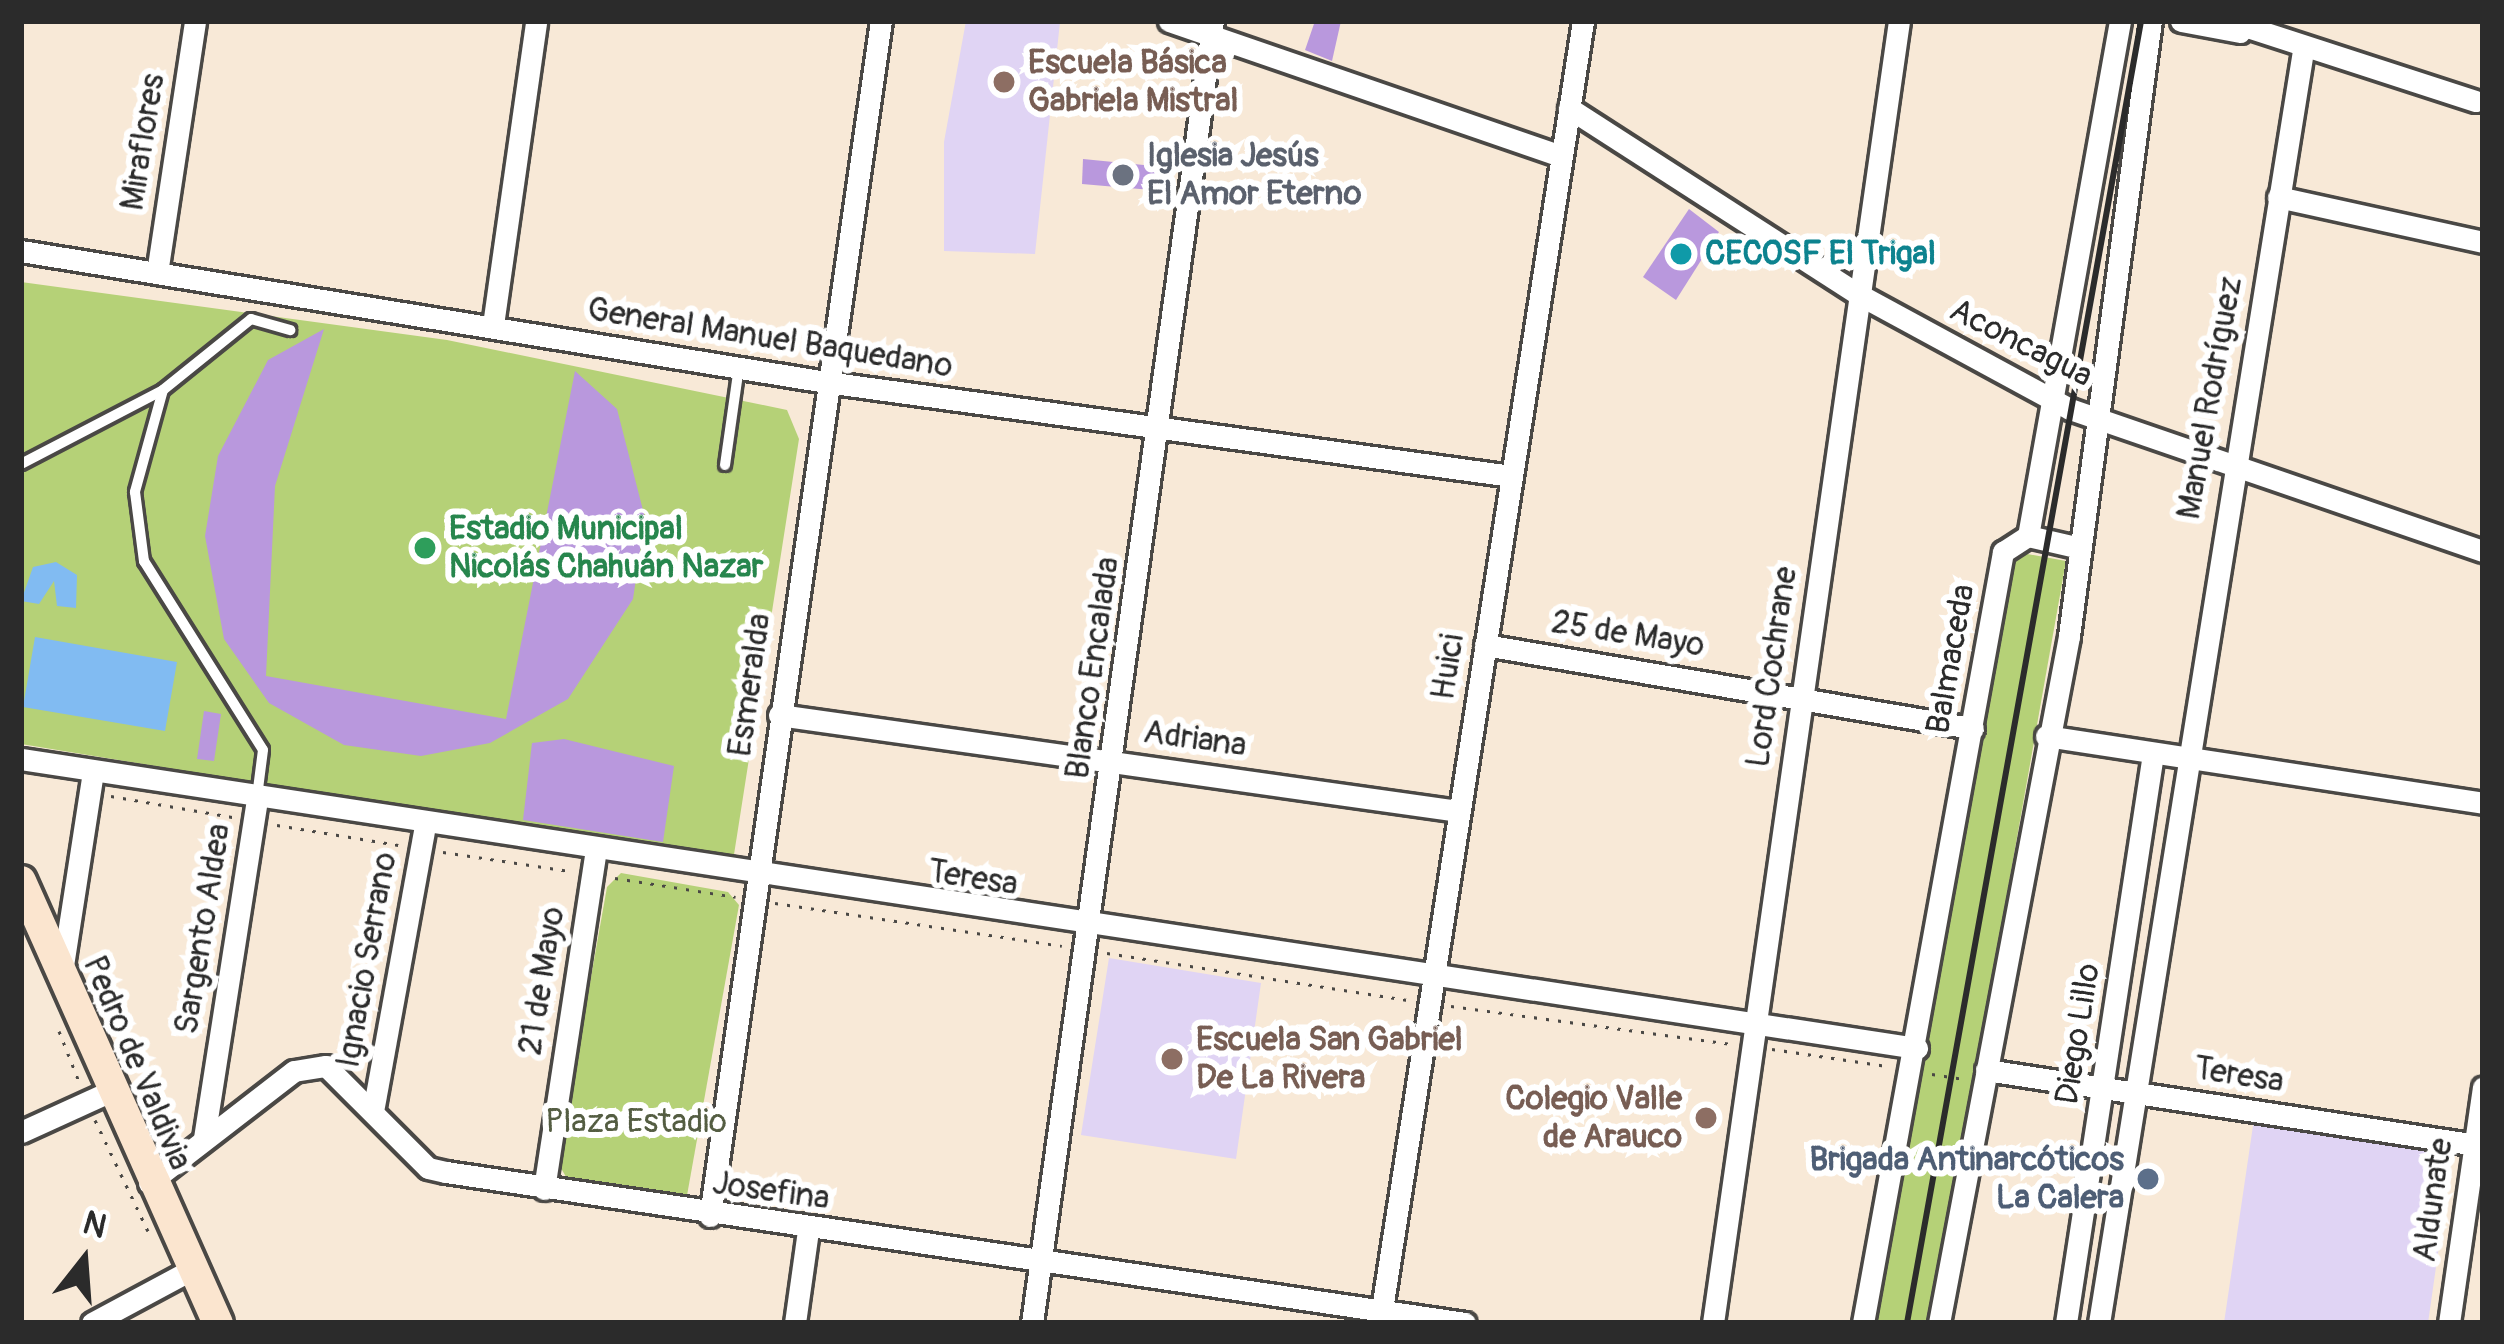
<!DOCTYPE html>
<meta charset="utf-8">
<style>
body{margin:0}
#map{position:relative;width:2504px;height:1344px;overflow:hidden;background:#f8e9d7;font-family:Pangolin,sans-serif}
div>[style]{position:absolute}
.built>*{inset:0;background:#e0d4f4}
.green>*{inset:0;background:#b5d177}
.water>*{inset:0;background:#81bbf2}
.building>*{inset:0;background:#b998dd}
.path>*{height:3px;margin-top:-1.5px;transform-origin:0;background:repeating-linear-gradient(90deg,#4a4845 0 3px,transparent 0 12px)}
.roads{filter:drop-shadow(3px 0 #4a4845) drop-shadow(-3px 0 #4a4845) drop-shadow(0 3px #4a4845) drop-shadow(0 -3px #4a4845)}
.lane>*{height:10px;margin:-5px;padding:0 5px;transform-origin:5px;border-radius:5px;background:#fff}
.street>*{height:21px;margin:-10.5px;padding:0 10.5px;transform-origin:10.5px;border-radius:10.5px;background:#fff}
.secondary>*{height:30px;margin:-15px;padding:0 15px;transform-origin:15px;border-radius:15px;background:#fbe5cf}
.rail>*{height:6px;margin:-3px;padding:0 3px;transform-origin:3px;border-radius:3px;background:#2b2b2b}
.dots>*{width:33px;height:33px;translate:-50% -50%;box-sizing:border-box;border:6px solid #fff;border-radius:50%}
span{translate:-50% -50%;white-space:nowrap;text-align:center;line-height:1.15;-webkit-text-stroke:12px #fff;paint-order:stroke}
.education-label{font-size:33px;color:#785e54;font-weight:700}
.left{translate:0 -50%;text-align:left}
.right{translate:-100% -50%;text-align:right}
.street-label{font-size:33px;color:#2b2b2b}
.worship-label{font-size:33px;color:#5b616d;font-weight:700}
.culture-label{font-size:33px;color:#0d838f;font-weight:700}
.leisure-label{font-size:33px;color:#27864d;font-weight:700}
.park-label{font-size:33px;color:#545d42}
.service-label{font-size:33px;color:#4e5e75;font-weight:700}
.frame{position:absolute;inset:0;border:24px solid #2b2b2b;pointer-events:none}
.north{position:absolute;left:24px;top:1200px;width:120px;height:120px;-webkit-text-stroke:9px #fff;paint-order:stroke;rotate:17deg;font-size:33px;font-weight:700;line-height:48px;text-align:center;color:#2b2b2b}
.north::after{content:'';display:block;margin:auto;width:42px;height:54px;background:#2b2b2b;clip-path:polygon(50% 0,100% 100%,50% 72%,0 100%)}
</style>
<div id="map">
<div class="built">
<i style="clip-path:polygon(966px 21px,1060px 22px,1035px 254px,944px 251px,944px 142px)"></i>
<i style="clip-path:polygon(1109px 958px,1261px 983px,1236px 1159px,1081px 1135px)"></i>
<i style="clip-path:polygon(2254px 1119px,2453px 1148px,2428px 1323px,2224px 1323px)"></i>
</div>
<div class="green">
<i style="clip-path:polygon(21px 282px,447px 340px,787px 410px,799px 439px,733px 861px,21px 744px)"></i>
<i style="clip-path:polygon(2011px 551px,2066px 561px,1931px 1323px,1875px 1323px)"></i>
<i style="clip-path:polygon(621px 873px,728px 892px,739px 905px,686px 1201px,569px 1182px,558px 1163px,607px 887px)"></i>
</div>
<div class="water">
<i style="clip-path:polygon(56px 562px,77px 575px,76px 608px,57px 606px,54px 581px,39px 604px,21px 601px,33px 567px)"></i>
<i style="clip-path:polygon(35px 637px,177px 662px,165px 731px,23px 707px)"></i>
</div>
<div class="building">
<i style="clip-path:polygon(1315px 21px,1341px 21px,1332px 61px,1305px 50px)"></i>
<i style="clip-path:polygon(1083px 159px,1164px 167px,1163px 191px,1082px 184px)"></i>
<i style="clip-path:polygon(1689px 209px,1719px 232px,1676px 300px,1643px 277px)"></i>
<i style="clip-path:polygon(324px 329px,275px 486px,266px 676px,506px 719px,575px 371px,617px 409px,645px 518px,633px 599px,568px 699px,490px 743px,421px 756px,344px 745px,269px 703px,224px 639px,205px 536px,218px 456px,268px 360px)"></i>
<i style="clip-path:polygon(204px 711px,221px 714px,214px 761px,197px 759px)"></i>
<i style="clip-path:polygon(564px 739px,674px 766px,663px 842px,523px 820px,532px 743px)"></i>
</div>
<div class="path">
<i style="left:111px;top:796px;width:123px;rotate:9.8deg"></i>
<i style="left:277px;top:825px;width:123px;rotate:9.4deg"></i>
<i style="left:443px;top:852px;width:128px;rotate:8.5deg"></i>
<i style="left:615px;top:878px;width:122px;rotate:8.9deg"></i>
<i style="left:775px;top:903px;width:290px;rotate:8.5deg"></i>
<i style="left:1107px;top:953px;width:309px;rotate:8.9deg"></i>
<i style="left:1451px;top:1006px;width:285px;rotate:7.7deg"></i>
<i style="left:59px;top:1031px;width:57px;rotate:68.4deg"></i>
<i style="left:1772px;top:1049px;width:116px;rotate:8.4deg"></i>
<i style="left:1932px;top:1074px;width:32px;rotate:9deg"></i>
<i style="left:95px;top:1120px;width:123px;rotate:64.5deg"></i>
</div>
<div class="roads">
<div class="lane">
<i style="left:163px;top:390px;width:106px;rotate:105.4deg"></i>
<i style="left:135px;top:492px;width:70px;rotate:82.6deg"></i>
<i style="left:144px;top:561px;width:223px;rotate:57.8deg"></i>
<i style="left:263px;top:750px;width:47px;rotate:97.3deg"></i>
<i style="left:21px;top:464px;width:160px;rotate:-27.5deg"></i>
<i style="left:163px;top:390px;width:113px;rotate:-38.9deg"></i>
<i style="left:251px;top:319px;width:41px;rotate:15.8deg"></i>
<i style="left:725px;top:465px;width:99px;rotate:-81.9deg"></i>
</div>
<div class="street">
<i style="left:1169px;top:21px;width:414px;rotate:19deg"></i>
<i style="left:2181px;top:21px;width:60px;rotate:10.6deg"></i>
<i style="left:2229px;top:21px;width:259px;rotate:18deg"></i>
<i style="left:1569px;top:108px;width:344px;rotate:32.8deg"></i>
<i style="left:1858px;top:294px;width:241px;rotate:28.5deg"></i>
<i style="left:2070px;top:409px;width:437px;rotate:19deg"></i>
<i style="left:2278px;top:197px;width:210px;rotate:12.4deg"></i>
<i style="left:21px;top:251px;width:816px;rotate:9.24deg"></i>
<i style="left:826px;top:382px;width:691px;rotate:7.81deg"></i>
<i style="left:157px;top:273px;width:255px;rotate:-81.4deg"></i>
<i style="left:493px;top:325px;width:307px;rotate:-81.9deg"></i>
<i style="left:2028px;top:536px;width:523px;rotate:-79.87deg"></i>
<i style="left:2028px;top:536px;width:49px;rotate:12.9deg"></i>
<i style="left:1485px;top:645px;width:495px;rotate:9.7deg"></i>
<i style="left:779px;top:715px;width:687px;rotate:8.04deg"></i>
<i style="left:2046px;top:736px;width:442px;rotate:8.7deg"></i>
<i style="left:21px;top:759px;width:1918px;rotate:8.67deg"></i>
<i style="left:62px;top:972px;width:203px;rotate:-81.2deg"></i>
<i style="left:1986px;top:1070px;width:503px;rotate:8.69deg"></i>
<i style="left:374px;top:1106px;width:285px;rotate:-79.7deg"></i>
<i style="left:21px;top:1132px;width:99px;rotate:-24.5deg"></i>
<i style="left:204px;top:1138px;width:342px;rotate:-81.1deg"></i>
<i style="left:149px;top:1183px;width:183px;rotate:-37.7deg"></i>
<i style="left:294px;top:1071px;width:32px;rotate:-9deg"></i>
<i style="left:326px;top:1066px;width:144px;rotate:45deg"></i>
<i style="left:428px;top:1168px;width:18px;rotate:13deg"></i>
<i style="left:446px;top:1172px;width:1030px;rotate:8.43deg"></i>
<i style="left:544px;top:1189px;width:339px;rotate:-81.3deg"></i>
<i style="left:710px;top:1216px;width:1207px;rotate:-81.86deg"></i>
<i style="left:1380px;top:1322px;width:1317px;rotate:-81.13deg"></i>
<i style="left:92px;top:1323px;width:112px;rotate:-28.2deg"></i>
<i style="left:795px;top:1323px;width:94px;rotate:-82deg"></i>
<i style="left:1032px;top:1323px;width:1315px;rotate:-82.09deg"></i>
<i style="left:1713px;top:1323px;width:1315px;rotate:-81.87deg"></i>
<i style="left:1863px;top:1323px;width:784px;rotate:-79.71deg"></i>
<i style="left:2003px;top:552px;width:30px;rotate:-33deg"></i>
<i style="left:1939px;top:1323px;width:699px;rotate:-79.28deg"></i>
<i style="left:2069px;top:636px;width:620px;rotate:-82.41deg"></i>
<i style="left:2066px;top:1323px;width:576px;rotate:-81.31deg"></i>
<i style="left:2099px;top:1323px;width:1288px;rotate:-80.89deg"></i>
<i style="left:2449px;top:1323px;width:238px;rotate:-81.8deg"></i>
</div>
<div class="secondary">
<i style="left:21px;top:881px;width:484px;rotate:66deg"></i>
</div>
</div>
<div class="rail">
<i style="left:1907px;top:1323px;width:1323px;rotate:-79.81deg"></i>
</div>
<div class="dots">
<i style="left:1004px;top:82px;background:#8d6e63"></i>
<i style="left:1123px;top:175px;background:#6b7280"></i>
<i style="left:1681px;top:254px;background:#0f9aa8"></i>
<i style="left:425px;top:548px;background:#2e9e5b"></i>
<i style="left:1172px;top:1059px;background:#8d6e63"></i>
<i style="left:1706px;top:1118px;background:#8d6e63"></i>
<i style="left:2148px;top:1179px;background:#5c6f8a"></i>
</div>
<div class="education-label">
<span class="left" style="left:1028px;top:82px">Escuela Básica<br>Gabriela Mistral</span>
<span class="left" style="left:1196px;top:1059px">Escuela San Gabriel<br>De La Rivera</span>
<span class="right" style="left:1682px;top:1118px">Colegio Valle<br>de Arauco</span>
</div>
<div class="street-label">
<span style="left:143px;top:142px;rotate:-81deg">Miraflores</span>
<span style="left:770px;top:338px;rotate:9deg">General Manuel Baquedano</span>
<span style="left:2021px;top:343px;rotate:27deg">Aconcagua</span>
<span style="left:2210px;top:398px;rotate:-80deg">Manuel Rodríguez</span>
<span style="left:1628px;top:634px;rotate:9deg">25 de Mayo</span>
<span style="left:1951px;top:659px;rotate:-80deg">Balmaceda</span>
<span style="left:1448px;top:667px;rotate:-81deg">Huici</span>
<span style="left:1772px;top:667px;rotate:-82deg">Lord Cochrane</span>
<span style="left:1093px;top:668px;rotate:-82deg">Blanco Encalada</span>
<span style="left:750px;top:685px;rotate:-82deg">Esmeralda</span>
<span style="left:1195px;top:739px;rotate:8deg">Adriana</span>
<span style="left:973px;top:878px;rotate:9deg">Teresa</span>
<span style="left:203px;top:929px;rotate:-81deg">Sargento Aldea</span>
<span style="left:367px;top:960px;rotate:-80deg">Ignacio Serrano</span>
<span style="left:542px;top:981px;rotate:-81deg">21 de Mayo</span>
<span style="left:2078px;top:1034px;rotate:-81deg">Diego Lillo</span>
<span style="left:137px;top:1063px;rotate:67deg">Pedro de Valdivia</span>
<span style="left:2239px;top:1075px;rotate:9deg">Teresa</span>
<span style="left:771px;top:1191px;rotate:8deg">Josefina</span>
<span style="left:2433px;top:1200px;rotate:-82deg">Aldunate</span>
</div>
<div class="worship-label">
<span class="left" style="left:1147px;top:175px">Iglesia Jesús<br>El Amor Eterno</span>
</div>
<div class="culture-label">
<span class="left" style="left:1705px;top:254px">CECOSF El Trigal</span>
</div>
<div class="leisure-label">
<span class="left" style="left:449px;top:548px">Estadio Municipal<br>Nicolás Chahuán Nazar</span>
</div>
<div class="park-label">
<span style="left:636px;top:1122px">Plaza Estadio</span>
</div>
<div class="service-label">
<span class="right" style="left:2124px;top:1179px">Brigada Antinarcóticos<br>La Calera</span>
</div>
<div class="frame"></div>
<div class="north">N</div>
</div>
